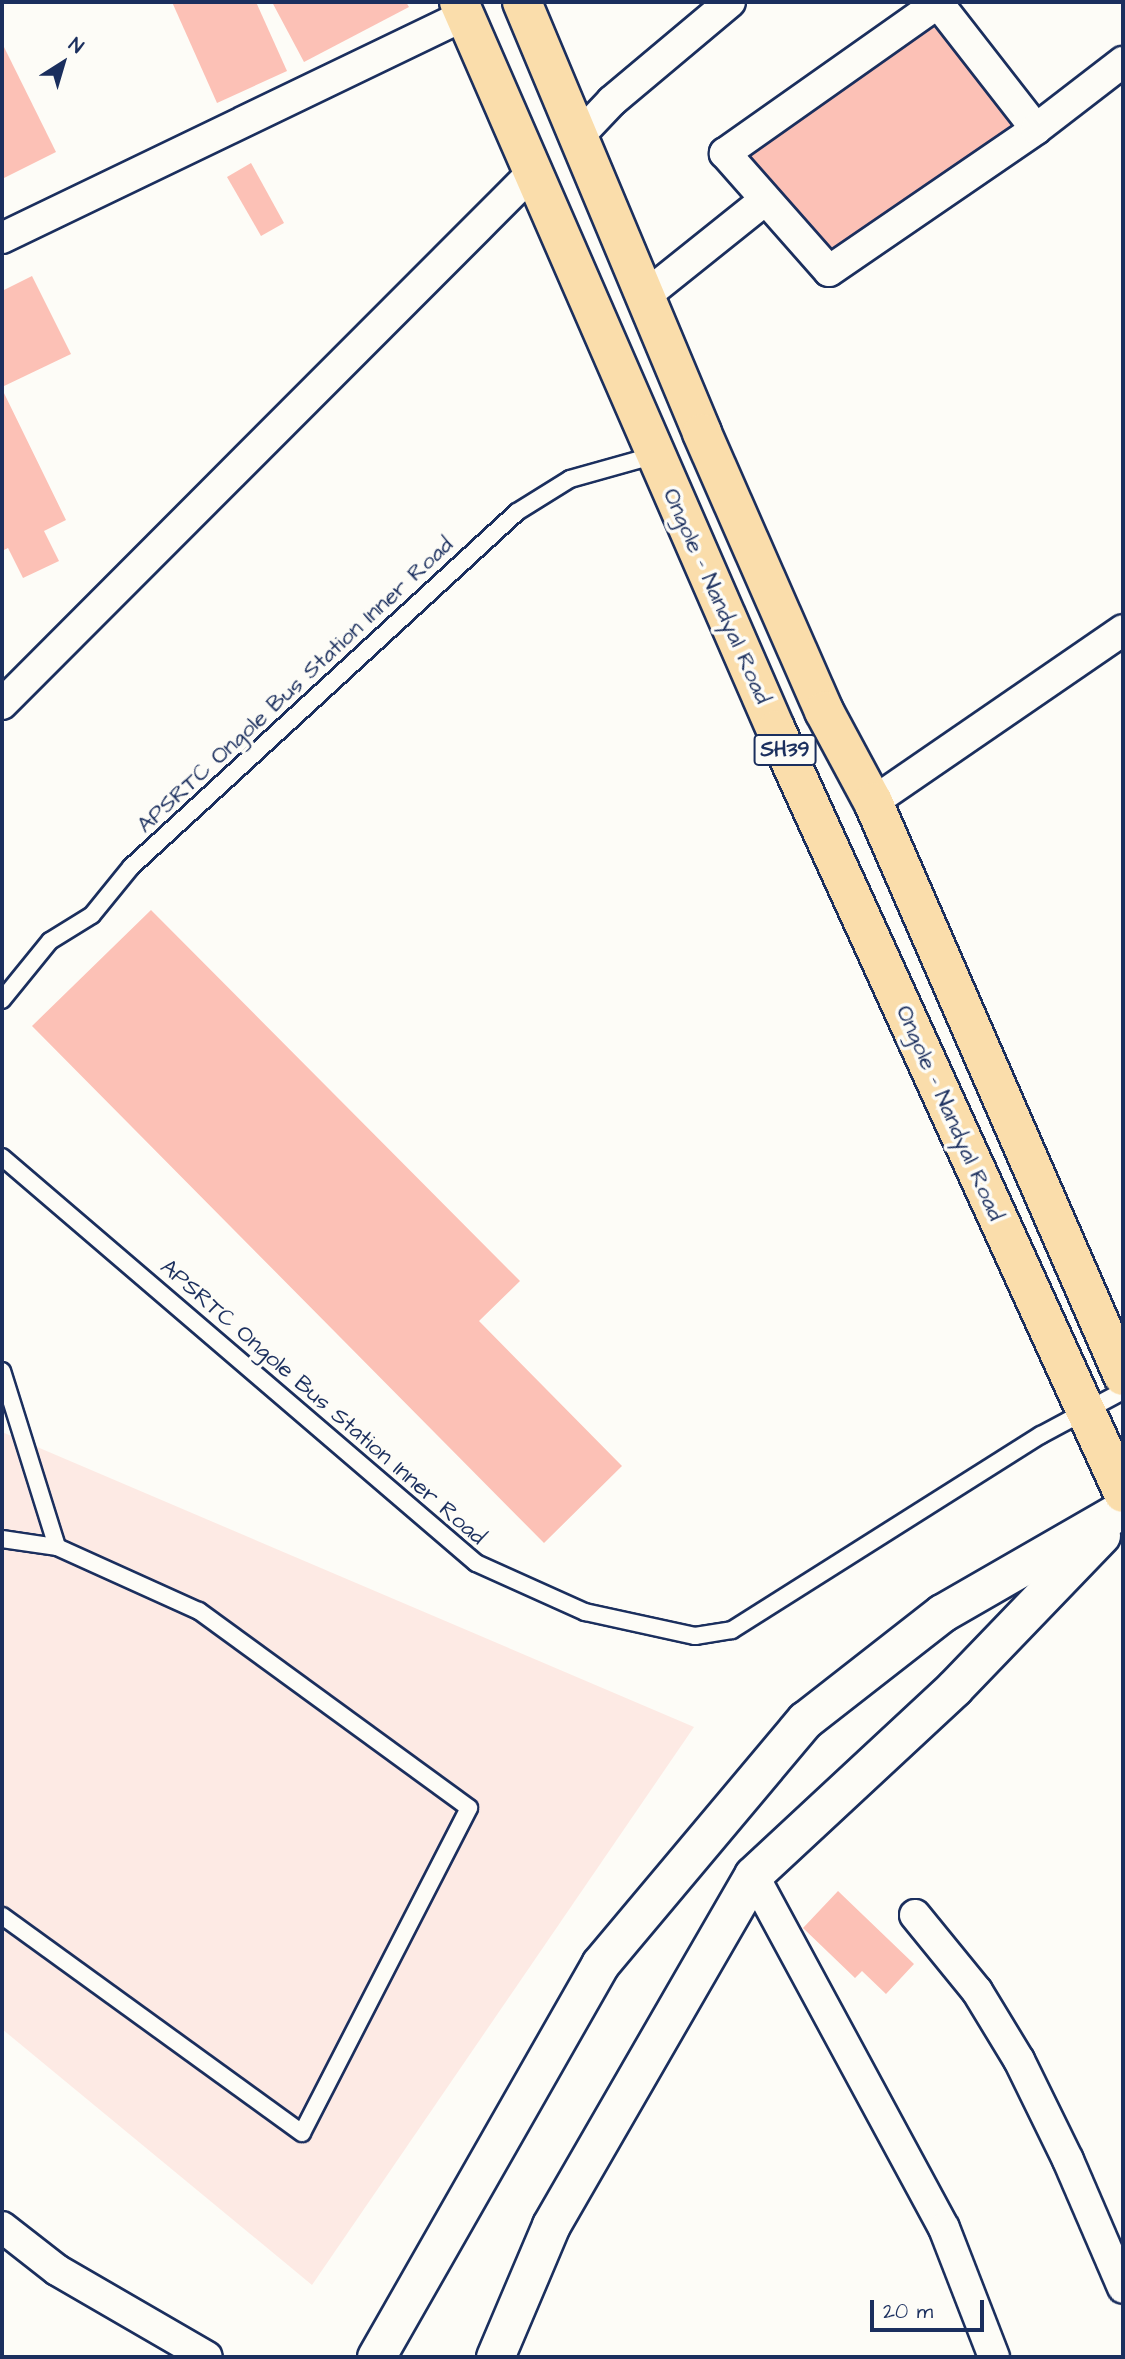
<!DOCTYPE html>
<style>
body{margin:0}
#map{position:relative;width:1125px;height:2359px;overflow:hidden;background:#fdfcf7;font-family:"Architects Daughter",sans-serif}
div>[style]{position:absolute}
.built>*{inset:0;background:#fdeae4}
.building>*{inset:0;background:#fcc1b6}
.roads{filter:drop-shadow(2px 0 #1b2f5e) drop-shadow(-2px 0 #1b2f5e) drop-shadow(0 2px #1b2f5e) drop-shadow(0 -2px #1b2f5e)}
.service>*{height:16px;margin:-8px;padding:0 8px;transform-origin:8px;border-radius:8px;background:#fdfcf7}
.minor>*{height:30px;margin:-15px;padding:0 15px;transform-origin:15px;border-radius:15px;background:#fdfcf7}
.tertiary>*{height:37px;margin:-18.5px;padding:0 18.5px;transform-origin:18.5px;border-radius:18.5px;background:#fdfcf7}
.primary>*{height:38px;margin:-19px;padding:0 19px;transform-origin:19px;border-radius:19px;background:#faddab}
span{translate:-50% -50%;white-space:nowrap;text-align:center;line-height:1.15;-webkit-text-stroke:7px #fdfcf7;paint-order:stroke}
.shield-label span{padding:2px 5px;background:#fdfcf7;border:2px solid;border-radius:5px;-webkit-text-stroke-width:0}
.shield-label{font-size:21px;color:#1b2f5e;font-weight:700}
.street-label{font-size:23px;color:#1b2f5e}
.frame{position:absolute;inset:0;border:4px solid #1b2f5e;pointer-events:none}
.north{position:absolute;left:28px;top:28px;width:70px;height:70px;-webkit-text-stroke:5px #fdfcf7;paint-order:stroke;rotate:37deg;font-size:19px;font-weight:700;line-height:28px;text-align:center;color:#1b2f5e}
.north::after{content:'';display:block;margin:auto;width:24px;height:32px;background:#1b2f5e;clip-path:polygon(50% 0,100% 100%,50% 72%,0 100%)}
.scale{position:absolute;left:870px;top:2300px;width:114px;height:32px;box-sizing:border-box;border:4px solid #1b2f5e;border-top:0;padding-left:9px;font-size:21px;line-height:24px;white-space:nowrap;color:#1b2f5e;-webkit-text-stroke:5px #fdfcf7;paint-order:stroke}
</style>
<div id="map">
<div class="built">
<i style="clip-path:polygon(2px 1432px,694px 1727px,312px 2285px,2px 2029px)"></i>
</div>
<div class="building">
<i style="clip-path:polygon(172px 2px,256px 2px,287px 71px,217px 103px)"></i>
<i style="clip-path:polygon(272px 2px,406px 2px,409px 7px,304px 62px)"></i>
<i style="clip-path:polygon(936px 17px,1020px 124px,831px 258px,739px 155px)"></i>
<i style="clip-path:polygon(2px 43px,56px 152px,2px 179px)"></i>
<i style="clip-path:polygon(251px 163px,284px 223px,261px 236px,227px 177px)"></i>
<i style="clip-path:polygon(32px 276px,71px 354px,2px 387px,2px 291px)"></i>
<i style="clip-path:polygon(2px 389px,66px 520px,44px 531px,59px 561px,23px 578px,8px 548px,2px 551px)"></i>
<i style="clip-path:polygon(151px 910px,520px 1281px,479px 1321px,622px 1466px,544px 1543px,32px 1026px)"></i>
<i style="clip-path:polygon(838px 1891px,914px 1964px,886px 1994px,862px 1971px,855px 1978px,803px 1928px)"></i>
</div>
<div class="roads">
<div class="service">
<i style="left:2px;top:1000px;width:76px;rotate:-50.9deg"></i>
<i style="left:50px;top:941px;width:49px;rotate:-31.8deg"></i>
<i style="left:92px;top:915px;width:62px;rotate:-50.9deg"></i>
<i style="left:131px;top:867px;width:524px;rotate:-42.6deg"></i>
<i style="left:517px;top:512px;width:62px;rotate:-31.9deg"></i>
<i style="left:570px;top:479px;width:89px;rotate:-15.6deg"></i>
<i style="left:2px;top:1157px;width:624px;rotate:40.58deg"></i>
<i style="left:476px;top:1563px;width:120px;rotate:24.2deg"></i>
<i style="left:585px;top:1612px;width:113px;rotate:12.3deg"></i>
<i style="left:695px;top:1636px;width:37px;rotate:-9deg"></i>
<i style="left:732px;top:1630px;width:365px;rotate:-32.3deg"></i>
<i style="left:1041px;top:1435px;width:93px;rotate:-28.2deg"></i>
<i style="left:2px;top:1371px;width:184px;rotate:72.6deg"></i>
<i style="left:2px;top:1539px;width:56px;rotate:8.3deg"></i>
<i style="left:57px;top:1547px;width:156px;rotate:24.3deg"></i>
<i style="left:199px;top:1611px;width:334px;rotate:36.1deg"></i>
<i style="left:469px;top:1808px;width:365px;rotate:117.2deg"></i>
<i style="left:302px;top:2133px;width:370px;rotate:-144.1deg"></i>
</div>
<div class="minor">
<i style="left:1036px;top:129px;width:160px;rotate:-127.9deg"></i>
<i style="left:938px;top:3px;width:261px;rotate:144.8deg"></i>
<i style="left:725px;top:153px;width:157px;rotate:48.6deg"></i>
<i style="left:829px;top:271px;width:251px;rotate:-34.4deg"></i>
<i style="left:1036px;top:129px;width:110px;rotate:-37.6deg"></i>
<i style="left:577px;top:138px;width:51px;rotate:-46.6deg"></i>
<i style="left:612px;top:101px;width:154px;rotate:-40deg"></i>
<i style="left:2px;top:238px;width:514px;rotate:-25.72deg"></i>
<i style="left:645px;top:296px;width:154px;rotate:-38.7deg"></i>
<i style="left:2px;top:704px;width:750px;rotate:-45.05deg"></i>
<i style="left:873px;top:802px;width:303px;rotate:-34.5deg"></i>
<i style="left:753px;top:1875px;width:401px;rotate:61.6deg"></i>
<i style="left:944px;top:2228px;width:138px;rotate:68.8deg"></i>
<i style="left:915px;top:1915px;width:98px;rotate:50.8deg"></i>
<i style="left:977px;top:1991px;width:81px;rotate:58.7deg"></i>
<i style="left:1019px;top:2060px;width:111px;rotate:63.9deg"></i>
<i style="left:1068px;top:2160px;width:139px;rotate:66.7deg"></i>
<i style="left:2px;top:2227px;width:70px;rotate:38deg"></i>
<i style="left:57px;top:2270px;width:173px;rotate:30.1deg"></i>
</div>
<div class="tertiary">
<i style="left:376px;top:2357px;width:452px;rotate:-60.3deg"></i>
<i style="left:600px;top:1964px;width:319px;rotate:-50deg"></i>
<i style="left:805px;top:1720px;width:174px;rotate:-38deg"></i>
<i style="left:942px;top:1613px;width:209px;rotate:-29.9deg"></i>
<i style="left:495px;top:2357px;width:143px;rotate:-67deg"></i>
<i style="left:551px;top:2225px;width:404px;rotate:-60deg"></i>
<i style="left:753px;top:1875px;width:275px;rotate:-42.9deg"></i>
<i style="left:954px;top:1688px;width:212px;rotate:-46.1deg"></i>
</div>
<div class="primary">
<i style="left:459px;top:2px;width:794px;rotate:66.47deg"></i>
<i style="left:776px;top:730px;width:838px;rotate:65.54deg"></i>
<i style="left:522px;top:2px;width:467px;rotate:67.3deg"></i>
<i style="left:702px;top:433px;width:304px;rotate:66.3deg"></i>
<i style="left:824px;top:711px;width:103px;rotate:61.7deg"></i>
<i style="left:873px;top:802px;width:626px;rotate:66.46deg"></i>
</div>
</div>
<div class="shield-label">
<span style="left:785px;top:750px">SH39</span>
</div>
<div class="street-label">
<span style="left:717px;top:596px;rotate:66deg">Ongole - Nandyal Road</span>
<span style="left:295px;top:685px;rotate:-43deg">APSRTC Ongole Bus Station Inner Road</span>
<span style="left:950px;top:1113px;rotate:66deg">Ongole - Nandyal Road</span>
<span style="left:323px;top:1402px;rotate:41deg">APSRTC Ongole Bus Station Inner Road</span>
</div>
<div class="frame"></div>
<div class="north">N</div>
<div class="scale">20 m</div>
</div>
